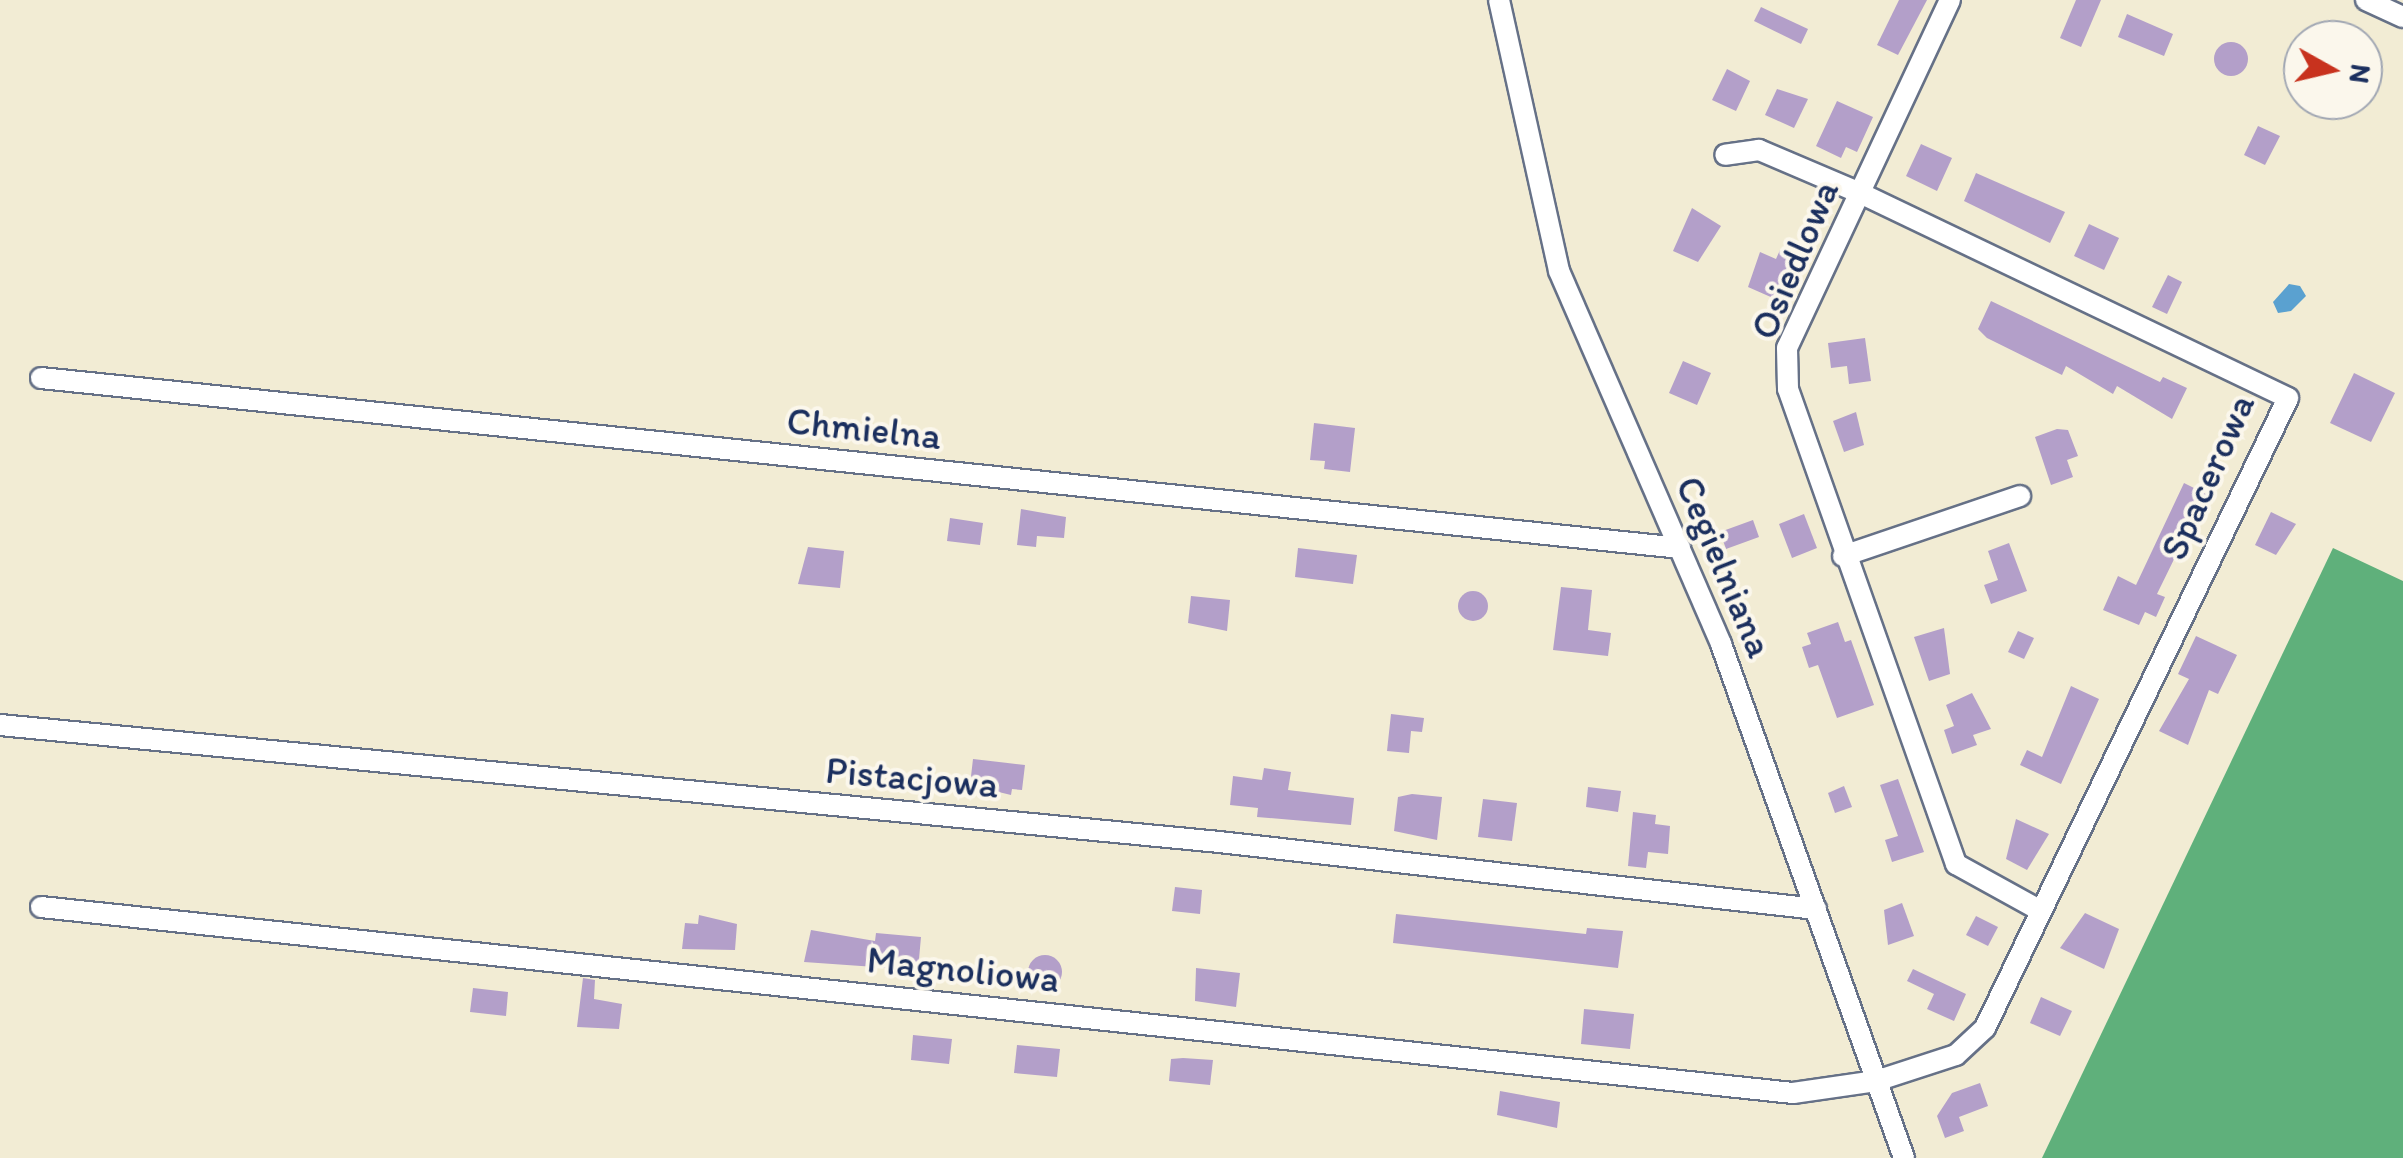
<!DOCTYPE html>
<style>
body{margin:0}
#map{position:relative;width:2403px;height:1158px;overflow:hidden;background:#f2ecd4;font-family:Itim,sans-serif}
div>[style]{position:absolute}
.forest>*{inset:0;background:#5fb07b}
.water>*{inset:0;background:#5aa1d0}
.building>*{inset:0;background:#b39fc9}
.round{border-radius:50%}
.roads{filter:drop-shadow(2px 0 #667187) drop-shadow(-2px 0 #667187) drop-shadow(0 2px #667187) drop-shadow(0 -2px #667187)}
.minor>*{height:20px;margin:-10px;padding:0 10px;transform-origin:10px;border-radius:10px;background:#fff}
span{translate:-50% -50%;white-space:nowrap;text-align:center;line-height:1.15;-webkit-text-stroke:8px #fbf7ec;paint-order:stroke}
.street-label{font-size:38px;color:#1b2f5e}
.north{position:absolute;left:2283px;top:20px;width:100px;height:100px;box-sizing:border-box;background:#fbf7ec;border:2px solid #a1a7b3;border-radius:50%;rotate:98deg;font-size:28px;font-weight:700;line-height:40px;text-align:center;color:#1b2f5e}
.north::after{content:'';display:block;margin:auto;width:35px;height:45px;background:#c8321e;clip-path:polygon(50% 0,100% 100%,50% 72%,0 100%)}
</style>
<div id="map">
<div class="forest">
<i style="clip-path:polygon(2333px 548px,2403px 581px,2403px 1158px,2042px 1158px)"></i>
</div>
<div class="water">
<i style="clip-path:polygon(2289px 284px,2300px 286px,2306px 296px,2291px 311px,2278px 313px,2273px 302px)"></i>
</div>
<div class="building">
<i style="clip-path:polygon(1899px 0,1927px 0,1898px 55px,1877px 45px)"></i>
<i style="clip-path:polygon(2076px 0,2101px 0,2081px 47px,2060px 38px)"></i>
<i style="clip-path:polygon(1761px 7px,1808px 29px,1801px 44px,1754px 21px)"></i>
<i style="clip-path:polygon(2127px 14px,2173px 34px,2164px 56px,2118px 37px)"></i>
<i class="round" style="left:2214px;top:42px;width:34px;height:34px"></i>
<i style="clip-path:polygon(1727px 69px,1750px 81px,1736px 111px,1712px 100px)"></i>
<i style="clip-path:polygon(1777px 89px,1808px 99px,1794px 128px,1765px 115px)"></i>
<i style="clip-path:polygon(1837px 101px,1873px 117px,1857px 152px,1846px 147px,1841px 158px,1816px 146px)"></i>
<i style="clip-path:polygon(2258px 126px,2280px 136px,2265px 165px,2244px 155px)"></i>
<i style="clip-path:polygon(1921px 144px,1952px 158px,1937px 191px,1906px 176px)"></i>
<i style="clip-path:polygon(1976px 173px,2065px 212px,2050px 243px,1964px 201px)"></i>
<i style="clip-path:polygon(1692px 208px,1721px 226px,1698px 262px,1673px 251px)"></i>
<i style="clip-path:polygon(2089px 224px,2119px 238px,2104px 270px,2074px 256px)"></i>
<i style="clip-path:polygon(1780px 250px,1796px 258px,1773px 298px,1748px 287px,1760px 252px,1776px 259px)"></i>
<i style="clip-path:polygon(2168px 275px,2182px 282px,2167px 314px,2152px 307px)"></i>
<i style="clip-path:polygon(1991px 301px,2160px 382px,2163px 377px,2187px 388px,2172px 419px,2117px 386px,2113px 394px,2066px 366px,2062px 375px,1987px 338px,1978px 329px)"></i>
<i style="clip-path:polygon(1865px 338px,1871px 381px,1849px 384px,1847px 366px,1831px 368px,1828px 343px)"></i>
<i style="clip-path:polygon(1683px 361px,1711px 373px,1697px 405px,1669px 393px)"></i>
<i style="clip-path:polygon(2354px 373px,2395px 393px,2371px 442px,2330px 423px)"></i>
<i style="clip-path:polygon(1856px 412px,1864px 445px,1844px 452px,1833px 421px)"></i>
<i style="clip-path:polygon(1314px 423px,1355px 428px,1350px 472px,1324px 469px,1325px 461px,1310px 460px)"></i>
<i style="clip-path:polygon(2057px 429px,2068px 430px,2078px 456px,2067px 460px,2073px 477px,2051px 485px,2035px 437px)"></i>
<i style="clip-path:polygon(2184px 483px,2206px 494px,2157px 594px,2165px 597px,2156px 617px,2145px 612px,2139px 625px,2103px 610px,2118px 576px,2136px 585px)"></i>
<i style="clip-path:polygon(1021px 509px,1066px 517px,1064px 538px,1037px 536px,1036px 547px,1017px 545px)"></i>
<i style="clip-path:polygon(2271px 512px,2296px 524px,2276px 555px,2255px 545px)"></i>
<i style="clip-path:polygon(1804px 514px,1817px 548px,1792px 558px,1779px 524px)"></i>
<i style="clip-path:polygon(950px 518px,983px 523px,980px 545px,947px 541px)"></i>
<i style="clip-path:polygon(1753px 520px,1759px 537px,1726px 549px,1720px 532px)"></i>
<i style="clip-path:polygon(2009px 543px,2027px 591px,1991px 604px,1984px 585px,1998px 580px,1988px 551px)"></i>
<i style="clip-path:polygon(808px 547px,844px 551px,840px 588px,798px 584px)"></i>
<i style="clip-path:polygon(1298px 548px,1357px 555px,1353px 584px,1295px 577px)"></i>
<i style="clip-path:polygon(1561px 587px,1592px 590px,1588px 630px,1611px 633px,1608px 656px,1553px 650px)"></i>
<i class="round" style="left:1458px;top:591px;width:30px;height:30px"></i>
<i style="clip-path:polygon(1191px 596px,1230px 600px,1227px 631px,1188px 623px)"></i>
<i style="clip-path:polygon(1838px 622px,1845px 642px,1851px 640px,1874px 705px,1837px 718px,1818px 665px,1809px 668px,1802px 647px,1811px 644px,1807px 633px)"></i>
<i style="clip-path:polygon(1944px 628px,1950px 674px,1929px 681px,1914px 637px)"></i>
<i style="clip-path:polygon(2018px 631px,2034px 638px,2024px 659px,2008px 652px)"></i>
<i style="clip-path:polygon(2196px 636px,2237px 655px,2218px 694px,2209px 690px,2188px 745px,2159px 731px,2189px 679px,2178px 674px)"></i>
<i style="clip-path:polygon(2071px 686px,2099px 699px,2061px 784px,2020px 765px,2027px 750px,2042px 757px)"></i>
<i style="clip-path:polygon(1972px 693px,1991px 729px,1973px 735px,1977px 745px,1952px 754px,1944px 730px,1954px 726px,1946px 705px)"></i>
<i style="clip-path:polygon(1391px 714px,1424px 718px,1422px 732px,1411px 731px,1409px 753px,1387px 751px)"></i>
<i style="clip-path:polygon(973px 759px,1025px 765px,1022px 790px,1012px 789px,1011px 795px,970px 785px)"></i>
<i style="clip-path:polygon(1264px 768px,1291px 772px,1288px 790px,1354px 798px,1351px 825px,1257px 817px,1258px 808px,1230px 805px,1233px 776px,1262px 780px)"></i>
<i style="clip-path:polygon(1898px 779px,1924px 852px,1892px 862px,1885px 840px,1898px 836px,1880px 785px)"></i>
<i style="clip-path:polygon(1844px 786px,1852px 807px,1835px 813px,1828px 793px)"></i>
<i style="clip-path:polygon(1588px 787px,1621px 791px,1618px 812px,1586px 807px)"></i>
<i style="clip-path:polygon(1412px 794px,1442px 797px,1437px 840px,1394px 831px,1398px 797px)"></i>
<i style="clip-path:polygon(1483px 799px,1517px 803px,1512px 841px,1478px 837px)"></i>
<i style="clip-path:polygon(1633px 812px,1656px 815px,1655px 824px,1670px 826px,1668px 854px,1648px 852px,1646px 868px,1628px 866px)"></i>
<i style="clip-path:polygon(2016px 819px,2049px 834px,2027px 870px,2006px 859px)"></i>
<i style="clip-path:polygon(1175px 887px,1202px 890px,1200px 914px,1172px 911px)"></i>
<i style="clip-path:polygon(1902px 903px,1914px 936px,1888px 945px,1884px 910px)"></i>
<i style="clip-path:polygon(2085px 913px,2119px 929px,2104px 969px,2060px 948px)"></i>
<i style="clip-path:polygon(1396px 914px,1586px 934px,1587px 928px,1623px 931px,1618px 968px,1393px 943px)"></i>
<i style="clip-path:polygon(699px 915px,737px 924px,735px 950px,682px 949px,685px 923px,698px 924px)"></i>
<i style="clip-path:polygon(1976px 916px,1998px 927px,1988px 946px,1966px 935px)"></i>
<i style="clip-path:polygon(811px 930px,875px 941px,876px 933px,921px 937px,918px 970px,804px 962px)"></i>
<i class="round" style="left:1028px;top:955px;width:34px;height:34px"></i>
<i style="clip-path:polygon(1196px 968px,1240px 973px,1236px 1007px,1195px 1001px)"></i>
<i style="clip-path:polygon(1913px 969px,1966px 994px,1954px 1021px,1927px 1009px,1934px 994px,1907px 981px)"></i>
<i style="clip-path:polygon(583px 978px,595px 980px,594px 999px,622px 1004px,619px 1029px,577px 1027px)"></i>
<i style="clip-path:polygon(473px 988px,508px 992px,506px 1016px,470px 1012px)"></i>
<i style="clip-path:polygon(2041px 997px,2072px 1011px,2060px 1036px,2030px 1023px)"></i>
<i style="clip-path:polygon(1584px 1009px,1634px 1014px,1630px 1049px,1581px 1044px)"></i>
<i style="clip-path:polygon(913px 1035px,952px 1039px,949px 1064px,911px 1060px)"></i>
<i style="clip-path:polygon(1017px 1045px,1060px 1049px,1057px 1077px,1014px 1073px)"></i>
<i style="clip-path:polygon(1183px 1058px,1213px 1060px,1210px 1085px,1169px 1081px,1171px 1059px)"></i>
<i style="clip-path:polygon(1980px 1083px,1988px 1106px,1959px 1117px,1964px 1131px,1945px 1138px,1937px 1116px,1952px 1093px)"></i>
<i style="clip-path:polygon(1500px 1091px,1560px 1102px,1557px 1128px,1497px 1115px)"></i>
</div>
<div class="roads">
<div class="minor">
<i style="left:1499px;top:0;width:278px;rotate:77.5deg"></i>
<i style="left:1559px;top:271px;width:407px;rotate:66.5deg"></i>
<i style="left:1721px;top:644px;width:546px;rotate:70.4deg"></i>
<i style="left:1950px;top:0;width:384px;rotate:115.1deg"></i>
<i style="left:1787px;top:348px;width:41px;rotate:88.6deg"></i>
<i style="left:1788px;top:389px;width:504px;rotate:70.52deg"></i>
<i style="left:1956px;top:864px;width:97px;rotate:28.9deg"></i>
<i style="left:2366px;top:0;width:41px;rotate:24.7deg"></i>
<i style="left:41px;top:378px;width:1648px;rotate:5.92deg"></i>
<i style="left:1843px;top:556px;width:187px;rotate:-18.7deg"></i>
<i style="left:0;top:725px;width:1225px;rotate:5.48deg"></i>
<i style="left:1219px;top:842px;width:601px;rotate:6.4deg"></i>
<i style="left:41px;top:907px;width:1762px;rotate:6.06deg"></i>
<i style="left:1793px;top:1093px;width:84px;rotate:-8.2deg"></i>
<i style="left:1876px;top:1081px;width:84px;rotate:-18deg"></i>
<i style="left:1956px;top:1055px;width:40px;rotate:-43deg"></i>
<i style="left:1985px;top:1028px;width:699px;rotate:-64.31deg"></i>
<i style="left:2288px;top:398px;width:475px;rotate:-154.4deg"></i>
<i style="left:1860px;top:193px;width:110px;rotate:-156.9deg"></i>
<i style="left:1759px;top:150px;width:34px;rotate:172deg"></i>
</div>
</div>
<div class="street-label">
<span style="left:1795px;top:260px;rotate:-67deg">Osiedlowa</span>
<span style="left:864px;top:429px;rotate:6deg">Chmielna</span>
<span style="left:2208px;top:477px;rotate:-66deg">Spacerowa</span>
<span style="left:1724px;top:567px;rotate:67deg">Cegielniana</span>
<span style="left:912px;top:778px;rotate:5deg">Pistacjowa</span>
<span style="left:963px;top:970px;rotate:6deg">Magnoliowa</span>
</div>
<div class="north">N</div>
</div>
